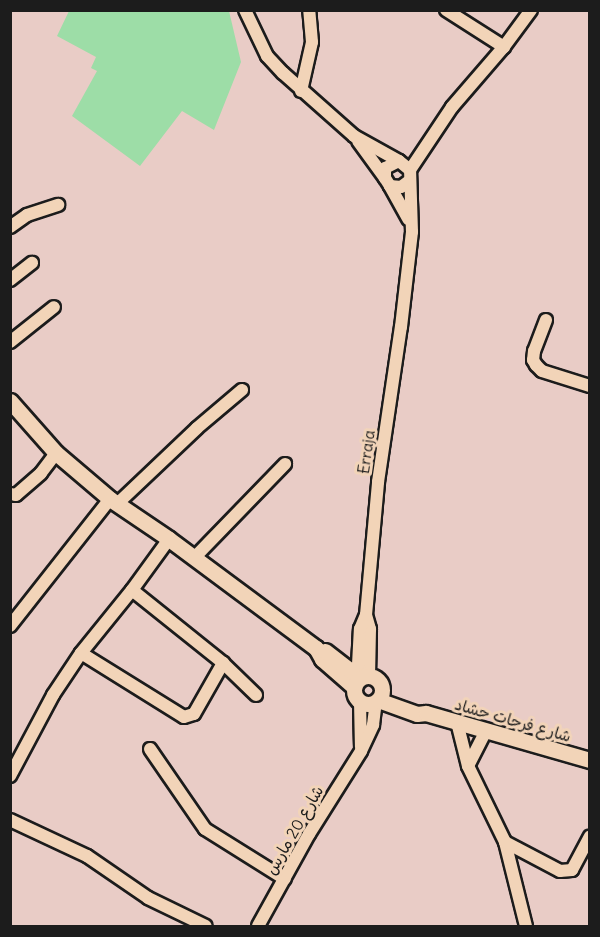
<!DOCTYPE html>
<meta charset="utf-8">
<style>
body{margin:0}
#map{position:relative;width:600px;height:937px;overflow:hidden;background:#e9ccc6;font-family:Delius,"Playpen Sans Arabic",sans-serif}
div>[style]{position:absolute}
.green>*{inset:0;background:#9ddda7}
.roads{filter:drop-shadow(2px 0 #1c1c1c) drop-shadow(-2px 0 #1c1c1c) drop-shadow(0 2px #1c1c1c) drop-shadow(0 -2px #1c1c1c)}
.minor>*{height:12px;margin:-6px;padding:0 6px;transform-origin:6px;border-radius:6px;background:#f2d4b8}
.major>*{height:15px;margin:-7.5px;padding:0 7.5px;transform-origin:7.5px;border-radius:7.5px;background:#f2d4b8}
.major>.ring{margin:-7.5px;padding:0;box-sizing:content-box;background:none;border:15px solid #f2d4b8;border-radius:50%}
span{translate:-50% -50%;white-space:nowrap;text-align:center;line-height:1.15;-webkit-text-stroke:6px #f2d4b8;paint-order:stroke}
.street-label{font-size:16px;color:#1c1c1c}
.frame{position:absolute;inset:0;border:12px solid #1c1c1c;pointer-events:none}
</style>
<div id="map">
<div class="green">
<i style="clip-path:polygon(69px 11px,229px 11px,241px 62px,214px 130px,182px 111px,140px 166px,72px 116px,97px 71px,91px 68px,96px 57px,57px 36px)"></i>
</div>
<div class="roads">
<div class="minor">
<i style="left:245px;top:10px;width:51px;rotate:64.4deg"></i>
<i style="left:267px;top:56px;width:23px;rotate:47deg"></i>
<i style="left:283px;top:73px;width:95px;rotate:41.6deg"></i>
<i style="left:354px;top:136px;width:51px;rotate:29.1deg"></i>
<i style="left:446px;top:10px;width:69px;rotate:32.5deg"></i>
<i style="left:301px;top:91px;width:50px;rotate:-77.3deg"></i>
<i style="left:312px;top:42px;width:32px;rotate:-95deg"></i>
<i style="left:358px;top:141px;width:46px;rotate:53.9deg"></i>
<i style="left:410px;top:170px;width:76px;rotate:-56.3deg"></i>
<i style="left:452px;top:107px;width:78px;rotate:-49.2deg"></i>
<i style="left:503px;top:48px;width:47px;rotate:-53.6deg"></i>
<i style="left:390px;top:186px;width:38px;rotate:61deg"></i>
<i style="left:10px;top:227px;width:21px;rotate:-35deg"></i>
<i style="left:27px;top:215px;width:33px;rotate:-18deg"></i>
<i style="left:10px;top:280px;width:28px;rotate:-38deg"></i>
<i style="left:546px;top:320px;width:33px;rotate:111deg"></i>
<i style="left:534px;top:351px;width:9px;rotate:96deg"></i>
<i style="left:533px;top:360px;width:6px;rotate:59deg"></i>
<i style="left:536px;top:365px;width:8px;rotate:45deg"></i>
<i style="left:542px;top:371px;width:50px;rotate:17.4deg"></i>
<i style="left:10px;top:342px;width:56px;rotate:-38.5deg"></i>
<i style="left:10px;top:494px;width:6px;rotate:9deg"></i>
<i style="left:16px;top:495px;width:33px;rotate:-41deg"></i>
<i style="left:41px;top:473px;width:25px;rotate:-53deg"></i>
<i style="left:117px;top:504px;width:110px;rotate:-43.5deg"></i>
<i style="left:197px;top:428px;width:59px;rotate:-40.2deg"></i>
<i style="left:194px;top:558px;width:131px;rotate:-45.9deg"></i>
<i style="left:132px;top:590px;width:117px;rotate:38.7deg"></i>
<i style="left:223px;top:663px;width:46px;rotate:44.1deg"></i>
<i style="left:366px;top:615px;width:15px;rotate:74deg"></i>
<i style="left:370px;top:629px;width:46px;rotate:91.2deg"></i>
<i style="left:10px;top:626px;width:162px;rotate:-51.8deg"></i>
<i style="left:81px;top:653px;width:121px;rotate:31.9deg"></i>
<i style="left:184px;top:717px;width:10px;rotate:-17deg"></i>
<i style="left:194px;top:714px;width:59px;rotate:-60.4deg"></i>
<i style="left:362px;top:677px;width:13px;rotate:-108deg"></i>
<i style="left:358px;top:665px;width:36px;rotate:-87deg"></i>
<i style="left:360px;top:629px;width:15px;rotate:-67deg"></i>
<i style="left:366px;top:615px;width:134px;rotate:-84.8deg"></i>
<i style="left:378px;top:482px;width:157px;rotate:-81.6deg"></i>
<i style="left:401px;top:327px;width:96px;rotate:-83.4deg"></i>
<i style="left:412px;top:232px;width:62px;rotate:-91.8deg"></i>
<i style="left:410px;top:170px;width:14px;rotate:-141deg"></i>
<i style="left:399px;top:161px;width:16px;rotate:153deg"></i>
<i style="left:385px;top:168px;width:10px;rotate:90deg"></i>
<i style="left:385px;top:178px;width:9px;rotate:58deg"></i>
<i style="left:390px;top:186px;width:11px;rotate:5deg"></i>
<i style="left:401px;top:187px;width:10px;rotate:-37deg"></i>
<i style="left:360px;top:701px;width:46px;rotate:88.8deg"></i>
<i style="left:457px;top:722px;width:45px;rotate:76deg"></i>
<i style="left:468px;top:766px;width:85px;rotate:64deg"></i>
<i style="left:505px;top:842px;width:87px;rotate:76deg"></i>
<i style="left:150px;top:749px;width:97px;rotate:55.5deg"></i>
<i style="left:205px;top:829px;width:94px;rotate:32deg"></i>
<i style="left:468px;top:766px;width:39px;rotate:-63deg"></i>
<i style="left:10px;top:776px;width:92px;rotate:-62deg"></i>
<i style="left:53px;top:695px;width:50px;rotate:-56.3deg"></i>
<i style="left:81px;top:653px;width:81px;rotate:-51deg"></i>
<i style="left:132px;top:590px;width:63px;rotate:-54deg"></i>
<i style="left:10px;top:820px;width:85px;rotate:25.1deg"></i>
<i style="left:87px;top:856px;width:74px;rotate:34.5deg"></i>
<i style="left:148px;top:898px;width:64px;rotate:25.8deg"></i>
<i style="left:505px;top:842px;width:62px;rotate:27.8deg"></i>
<i style="left:560px;top:871px;width:12px;rotate:-5deg"></i>
<i style="left:572px;top:870px;width:38px;rotate:-62deg"></i>
<i style="left:258px;top:926px;width:105px;rotate:-61deg"></i>
<i style="left:309px;top:834px;width:98px;rotate:-57.9deg"></i>
<i style="left:361px;top:751px;width:29px;rotate:-65deg"></i>
<i style="left:373px;top:725px;width:24px;rotate:-83deg"></i>
</div>
<div class="major">
<i style="left:10px;top:401px;width:69px;rotate:48.5deg"></i>
<i style="left:56px;top:453px;width:71px;rotate:40.4deg"></i>
<i style="left:110px;top:499px;width:71px;rotate:34.1deg"></i>
<i style="left:169px;top:539px;width:183px;rotate:36.6deg"></i>
<i style="left:316px;top:648px;width:13px;rotate:61deg"></i>
<i style="left:322px;top:659px;width:43px;rotate:41.2deg"></i>
<i style="left:325px;top:651px;width:44px;rotate:37.6deg"></i>
<i class="ring" style="left:354px;top:676px;width:13px;height:13px"></i>
<i style="left:378px;top:700px;width:41px;rotate:19.7deg"></i>
<i style="left:417px;top:714px;width:9px;rotate:-6deg"></i>
<i style="left:426px;top:713px;width:171px;rotate:16deg"></i>
</div>
</div>
<div class="street-label">
<span style="left:366px;top:452px;rotate:-82deg">Erraja</span>
<span style="left:513px;top:720px;rotate:16deg">شارع فرحات حشاد</span>
<span style="left:294px;top:830px;rotate:-60deg">شارع 20 مارس</span>
</div>
<div class="frame"></div>
</div>
